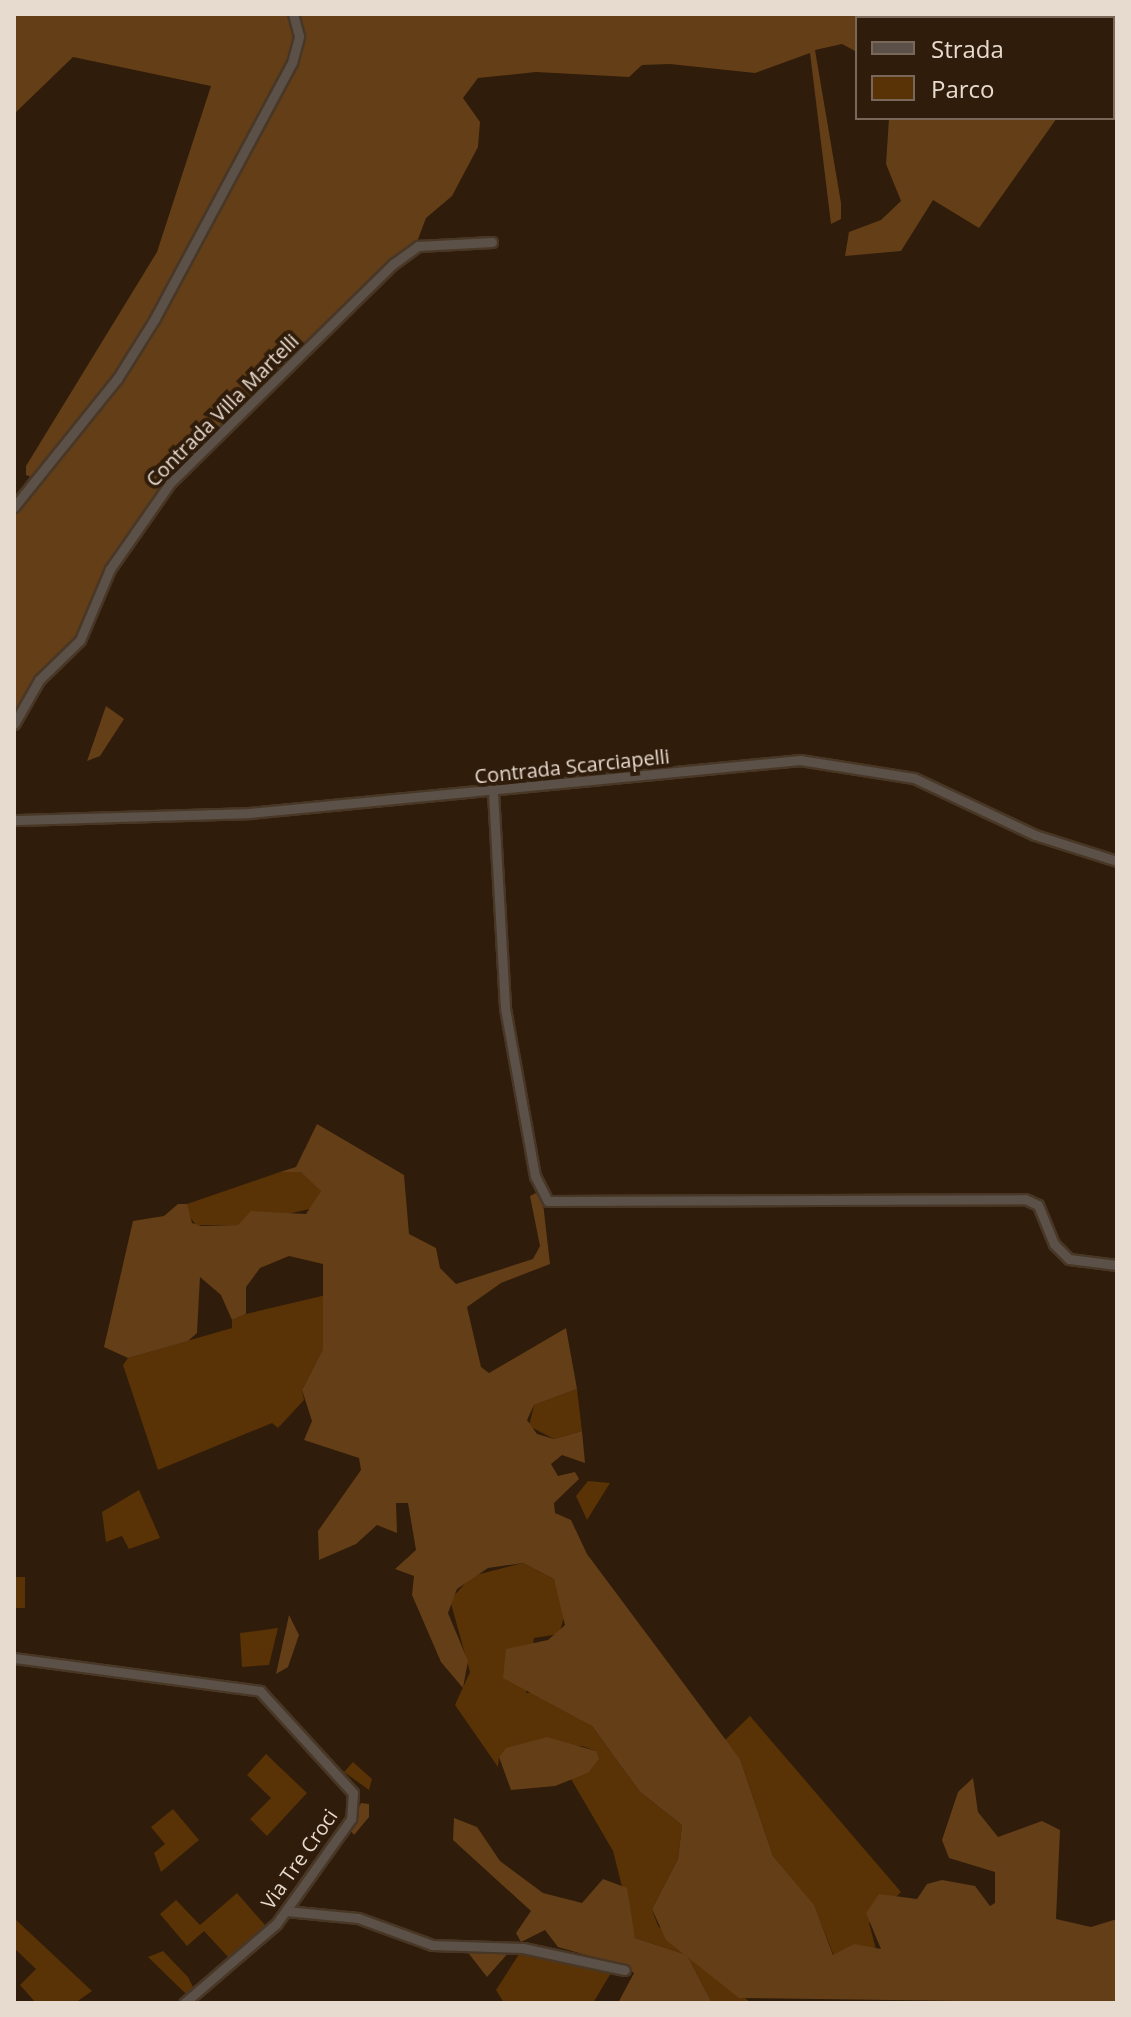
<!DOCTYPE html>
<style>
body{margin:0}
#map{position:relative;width:1131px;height:2017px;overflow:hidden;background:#2f1c0a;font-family:"Open Sans",sans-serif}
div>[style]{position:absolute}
.green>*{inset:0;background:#593206}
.forest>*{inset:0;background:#643e17}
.roads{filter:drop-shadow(2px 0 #493726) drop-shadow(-2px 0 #493726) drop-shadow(0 2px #493726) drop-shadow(0 -2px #493726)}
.minor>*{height:9px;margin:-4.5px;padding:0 4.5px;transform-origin:4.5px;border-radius:4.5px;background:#5b5148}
span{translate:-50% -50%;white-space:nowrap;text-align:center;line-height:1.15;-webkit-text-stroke:8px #2f1c0a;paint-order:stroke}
.street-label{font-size:20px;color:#e7dacf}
.frame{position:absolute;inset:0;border:16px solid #e7dacf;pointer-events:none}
.legend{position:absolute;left:855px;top:16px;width:260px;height:104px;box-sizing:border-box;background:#2f1c0a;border:2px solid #796859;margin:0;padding:10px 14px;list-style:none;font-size:24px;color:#e7dacf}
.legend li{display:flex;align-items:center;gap:16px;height:40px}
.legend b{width:40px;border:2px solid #796859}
</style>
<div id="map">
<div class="green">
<i style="clip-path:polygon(280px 1172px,301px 1172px,315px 1183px,321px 1191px,314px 1208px,238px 1225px,196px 1225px,188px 1215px,187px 1204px)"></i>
<i style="clip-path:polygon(326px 1295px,323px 1349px,302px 1390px,304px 1400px,278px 1428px,272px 1423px,158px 1470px,123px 1365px,128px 1358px,232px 1328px,232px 1320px,246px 1314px)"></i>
<i style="clip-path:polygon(577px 1389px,582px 1431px,554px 1439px,529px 1426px,534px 1405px)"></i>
<i style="clip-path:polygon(588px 1481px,610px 1483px,587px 1520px,576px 1496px)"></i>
<i style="clip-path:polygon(139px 1490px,160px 1538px,129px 1549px,122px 1536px,106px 1542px,102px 1512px)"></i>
<i style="clip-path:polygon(523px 1563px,554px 1579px,565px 1614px,559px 1634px,534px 1638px,526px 1693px,539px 1692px,592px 1726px,640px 1792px,682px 1825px,678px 1859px,652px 1909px,658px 1926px,751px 2003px,712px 2003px,687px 1955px,635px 1938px,613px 1851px,571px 1779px,588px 1773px,596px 1751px,582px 1746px,499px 1757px,498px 1767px,455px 1705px,470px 1672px,450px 1600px,472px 1576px)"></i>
<i style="clip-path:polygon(14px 1577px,25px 1577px,25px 1608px,14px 1608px)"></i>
<i style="clip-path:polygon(278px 1628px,269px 1665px,242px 1667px,240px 1633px)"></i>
<i style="clip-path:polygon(750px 1716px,901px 1892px,869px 1923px,877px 1953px,865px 1947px,834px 1956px,814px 1906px,773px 1856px,740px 1759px,725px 1740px)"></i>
<i style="clip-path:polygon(266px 1754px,307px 1793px,267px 1836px,250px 1819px,271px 1798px,247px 1775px)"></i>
<i style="clip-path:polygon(353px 1762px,372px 1779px,369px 1790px,344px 1772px)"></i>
<i style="clip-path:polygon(173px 1809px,199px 1840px,161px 1872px,154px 1853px,165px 1844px,151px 1827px)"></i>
<i style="clip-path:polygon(237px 1893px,265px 1925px,229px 1958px,204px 1931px,187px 1946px,160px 1914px,176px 1900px,200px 1925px)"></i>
<i style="clip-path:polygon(14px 1920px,15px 1919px,92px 1991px,75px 2003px,36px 2003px,20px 1985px,36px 1969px,14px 1948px)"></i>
<i style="clip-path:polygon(163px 1951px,188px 1977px,193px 1987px,186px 1994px,148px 1957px)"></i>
<i style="clip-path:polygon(521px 1951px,611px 1973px,593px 2003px,504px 2003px,496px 1990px)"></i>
</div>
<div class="forest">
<i style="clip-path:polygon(14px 14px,1117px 14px,1117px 97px,1113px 18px,857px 18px,857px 52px,842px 44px,815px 50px,841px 203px,841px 219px,831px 224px,810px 53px,755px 73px,670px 64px,642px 65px,629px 77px,536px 72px,478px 78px,463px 98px,480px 122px,478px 147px,452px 196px,426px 218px,417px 242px,394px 258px,145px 509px,108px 569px,86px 625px,14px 718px,14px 512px,39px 480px,26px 475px,26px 466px,157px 252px,211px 86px,73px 57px,14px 114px)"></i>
<i style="clip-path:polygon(889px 118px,1057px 118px,979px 228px,933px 200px,901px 251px,845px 256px,849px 232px,881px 220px,901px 201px,886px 164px)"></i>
<i style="clip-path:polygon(106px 706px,124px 719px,100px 756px,87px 761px)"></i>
<i style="clip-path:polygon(317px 1124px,404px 1175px,409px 1234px,436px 1248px,440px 1268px,456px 1284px,533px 1259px,540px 1246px,530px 1196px,536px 1193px,543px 1203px,550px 1264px,501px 1283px,467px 1307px,481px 1367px,489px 1373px,566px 1328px,577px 1389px,534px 1405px,527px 1420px,537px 1434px,554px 1439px,582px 1431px,585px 1463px,562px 1455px,551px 1464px,558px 1476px,575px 1472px,579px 1479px,554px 1503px,555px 1513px,571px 1520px,587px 1554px,740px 1759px,773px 1856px,814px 1905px,833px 1955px,854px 1944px,881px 1949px,866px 1913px,879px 1894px,917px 1899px,927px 1884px,942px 1880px,975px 1886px,990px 1906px,995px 1903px,995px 1872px,949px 1858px,942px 1840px,958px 1792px,973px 1778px,978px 1812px,998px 1837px,1042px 1821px,1060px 1830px,1056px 1919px,1091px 1927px,1117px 1919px,1117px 2003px,739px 1998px,666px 1940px,652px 1909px,678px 1859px,682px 1825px,640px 1792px,592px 1726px,503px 1678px,506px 1649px,548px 1640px,565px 1625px,554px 1579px,523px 1563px,488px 1568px,457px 1589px,448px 1613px,468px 1661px,463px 1688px,441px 1662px,412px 1595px,414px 1576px,395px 1569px,416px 1550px,408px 1503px,396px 1503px,397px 1533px,377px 1525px,356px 1544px,319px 1560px,318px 1531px,361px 1470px,359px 1458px,304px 1440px,312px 1421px,302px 1390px,323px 1349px,323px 1264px,289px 1256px,260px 1268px,246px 1287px,246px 1314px,232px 1320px,221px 1295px,200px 1277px,197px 1333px,188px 1341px,128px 1358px,104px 1347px,133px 1221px,164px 1216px,178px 1204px,187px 1204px,192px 1223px,201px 1226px,238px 1225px,251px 1211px,306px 1214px,321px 1191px,301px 1172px,280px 1172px,296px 1167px)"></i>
<i style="clip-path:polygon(289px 1615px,299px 1635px,288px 1667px,276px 1674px)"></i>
<i style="clip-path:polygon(547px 1737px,596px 1751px,599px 1759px,588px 1773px,555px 1786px,511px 1790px,499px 1757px,506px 1748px)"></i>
<i style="clip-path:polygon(361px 1803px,369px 1804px,369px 1817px,354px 1835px,349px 1828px)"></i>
<i style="clip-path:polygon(454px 1818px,477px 1827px,500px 1861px,543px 1893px,582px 1903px,603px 1879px,627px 1888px,635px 1938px,687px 1955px,712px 2003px,618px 2003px,634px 1973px,625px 1966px,558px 1947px,545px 1930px,521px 1942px,516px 1933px,531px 1911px,453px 1840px)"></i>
<i style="clip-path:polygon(466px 1950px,510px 1951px,487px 1977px)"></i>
</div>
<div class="roads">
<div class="minor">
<i style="left:14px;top:507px;width:164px;rotate:-51.2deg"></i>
<i style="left:117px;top:379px;width:70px;rotate:-57.9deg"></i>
<i style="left:154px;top:320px;width:292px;rotate:-61.8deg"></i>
<i style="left:292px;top:63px;width:28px;rotate:-75deg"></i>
<i style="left:299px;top:36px;width:23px;rotate:-105deg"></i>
<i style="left:14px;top:724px;width:51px;rotate:-60.4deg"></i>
<i style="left:39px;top:680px;width:57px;rotate:-44.3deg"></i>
<i style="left:80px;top:640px;width:77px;rotate:-67.1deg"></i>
<i style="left:110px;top:569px;width:105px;rotate:-55.1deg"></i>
<i style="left:170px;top:483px;width:313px;rotate:-44.5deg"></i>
<i style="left:393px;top:264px;width:31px;rotate:-36deg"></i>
<i style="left:418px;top:246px;width:74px;rotate:-3.1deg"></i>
<i style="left:493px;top:792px;width:216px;rotate:86.8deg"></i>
<i style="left:505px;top:1008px;width:171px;rotate:79.9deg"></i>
<i style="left:535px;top:1176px;width:28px;rotate:63deg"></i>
<i style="left:548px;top:1201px;width:477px;rotate:-0.2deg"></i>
<i style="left:1025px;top:1199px;width:14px;rotate:25deg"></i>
<i style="left:1038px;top:1205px;width:42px;rotate:67.7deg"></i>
<i style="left:1054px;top:1244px;width:21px;rotate:45deg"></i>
<i style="left:1069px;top:1259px;width:48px;rotate:7.1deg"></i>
<i style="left:14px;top:820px;width:235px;rotate:-1.7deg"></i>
<i style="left:249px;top:813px;width:554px;rotate:-5.49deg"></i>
<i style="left:800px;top:760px;width:115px;rotate:9deg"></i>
<i style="left:914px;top:778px;width:134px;rotate:25.2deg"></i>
<i style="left:1035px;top:835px;width:86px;rotate:17.6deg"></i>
<i style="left:14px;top:1658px;width:248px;rotate:7.6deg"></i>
<i style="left:260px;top:1691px;width:138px;rotate:47.6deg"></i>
<i style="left:353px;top:1793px;width:26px;rotate:94deg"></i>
<i style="left:351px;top:1819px;width:129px;rotate:125.5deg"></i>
<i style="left:276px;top:1924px;width:121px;rotate:139.3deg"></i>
<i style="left:286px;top:1911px;width:72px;rotate:5.6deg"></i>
<i style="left:358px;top:1918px;width:79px;rotate:20deg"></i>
<i style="left:432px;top:1945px;width:91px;rotate:1.9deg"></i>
<i style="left:523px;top:1948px;width:104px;rotate:12.2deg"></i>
</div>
</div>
<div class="street-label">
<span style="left:222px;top:410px;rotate:-45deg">Contrada Villa Martelli</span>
<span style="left:572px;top:766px;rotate:-6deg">Contrada Scarciapelli</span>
<span style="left:299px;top:1859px;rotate:-55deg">Via Tre Croci</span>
</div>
<div class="frame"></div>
<ul class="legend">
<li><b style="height:10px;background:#5b5148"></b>Strada</li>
<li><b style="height:22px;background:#593206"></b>Parco</li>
</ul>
</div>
